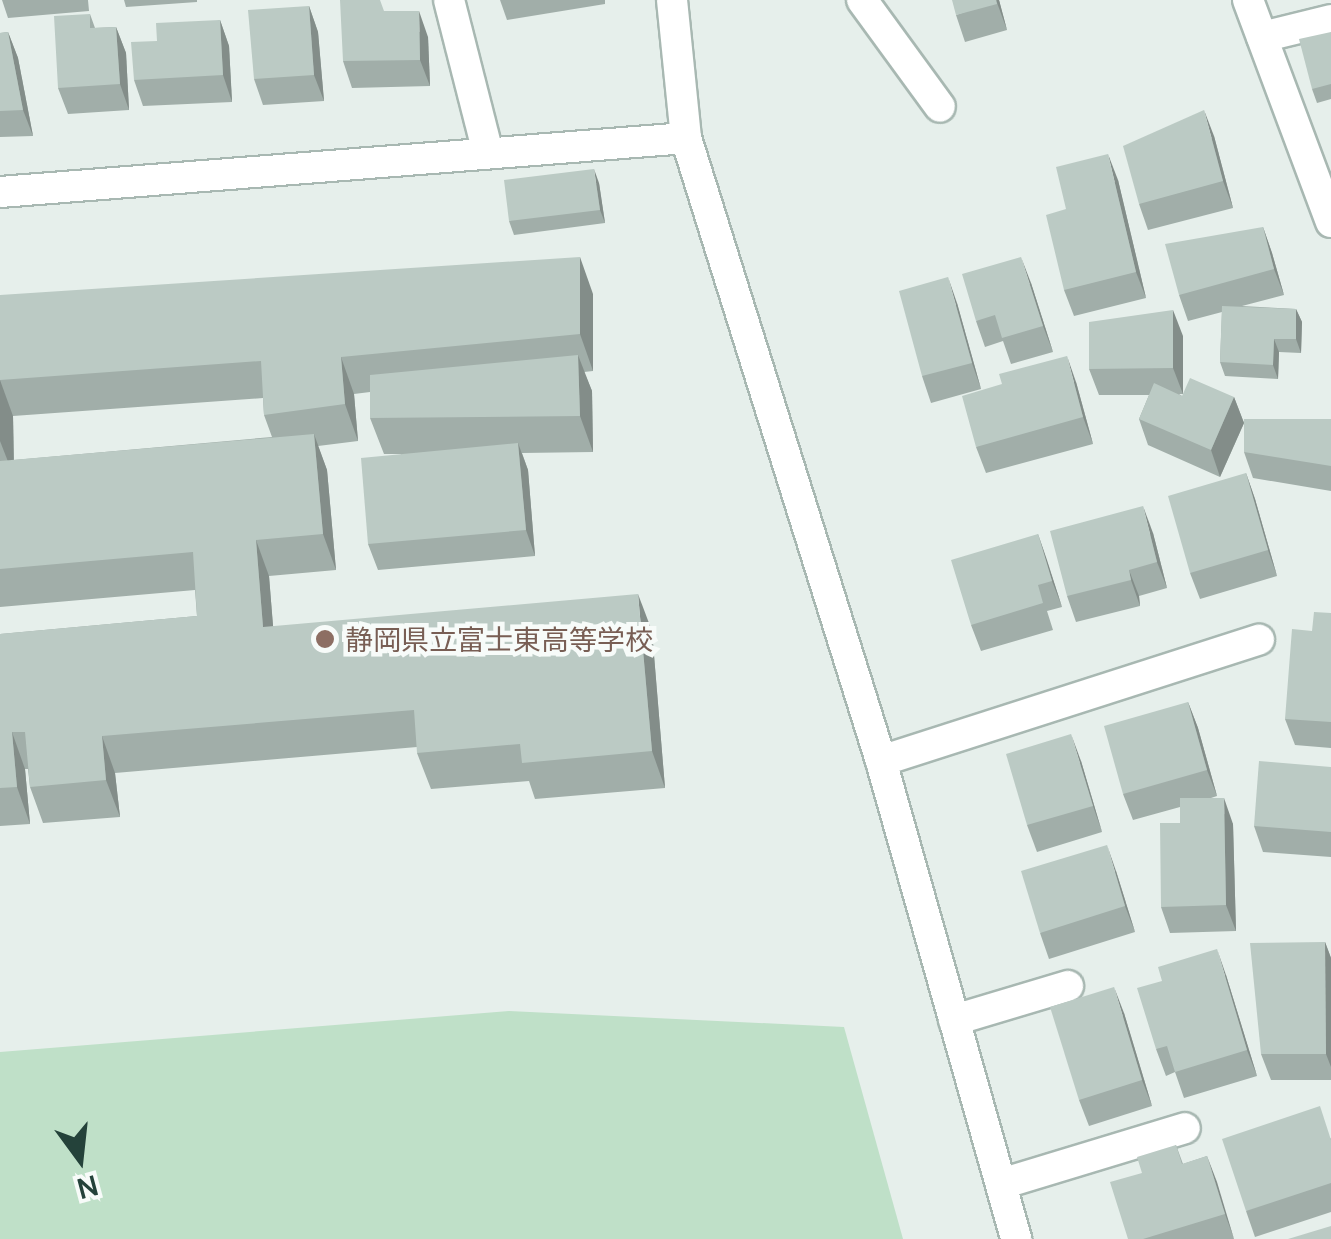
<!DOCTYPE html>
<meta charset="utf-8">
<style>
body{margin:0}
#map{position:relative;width:1331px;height:1239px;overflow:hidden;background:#e6efeb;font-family:Manrope,"Noto Sans JP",sans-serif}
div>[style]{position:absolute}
.green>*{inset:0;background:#bfe0c8}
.roads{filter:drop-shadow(2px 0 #a8b8b2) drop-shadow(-2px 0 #a8b8b2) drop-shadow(0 2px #a8b8b2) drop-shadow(0 -2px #a8b8b2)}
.minor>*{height:30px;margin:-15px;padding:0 15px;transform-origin:15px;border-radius:15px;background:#fff}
.wall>*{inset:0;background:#a1aea9}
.shaded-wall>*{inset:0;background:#838d89}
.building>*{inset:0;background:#bbcac4}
.dots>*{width:28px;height:28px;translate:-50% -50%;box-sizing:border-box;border:5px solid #f7fbf9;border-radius:50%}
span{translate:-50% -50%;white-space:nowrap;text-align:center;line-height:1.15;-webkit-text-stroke:9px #f7fbf9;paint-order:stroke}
.education-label{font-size:28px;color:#785e54}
.left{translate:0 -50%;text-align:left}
.north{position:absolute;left:30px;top:1109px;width:100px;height:100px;-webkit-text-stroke:8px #f7fbf9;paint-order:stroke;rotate:165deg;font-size:28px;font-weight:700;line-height:40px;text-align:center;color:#24423a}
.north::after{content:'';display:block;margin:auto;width:35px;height:45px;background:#24423a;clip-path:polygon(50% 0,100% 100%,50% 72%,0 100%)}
</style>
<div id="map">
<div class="green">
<i style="clip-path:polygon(509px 1011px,844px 1027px,903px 1239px,0 1239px,0 1052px)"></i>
</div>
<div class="roads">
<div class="minor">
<i style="left:449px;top:0;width:158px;rotate:75.7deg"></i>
<i style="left:672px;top:0;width:139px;rotate:84.2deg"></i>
<i style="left:686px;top:138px;width:653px;rotate:72.62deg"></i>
<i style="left:881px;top:761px;width:497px;rotate:74.2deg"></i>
<i style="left:862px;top:0;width:132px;rotate:53.9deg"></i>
<i style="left:1248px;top:0;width:237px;rotate:69.5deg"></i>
<i style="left:1262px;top:37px;width:71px;rotate:-13.8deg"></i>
<i style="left:0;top:192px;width:688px;rotate:-4.5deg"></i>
<i style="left:881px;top:761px;width:397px;rotate:-17.8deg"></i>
<i style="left:954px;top:1020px;width:119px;rotate:-16.6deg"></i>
<i style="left:1001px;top:1184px;width:192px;rotate:-16.9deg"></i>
</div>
</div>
<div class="wall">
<i style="clip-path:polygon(2px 0,88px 0,89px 11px,8px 18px)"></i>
<i style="clip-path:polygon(124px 0,197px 0,197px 2px,126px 7px)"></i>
<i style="clip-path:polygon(500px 0,605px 0,605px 4px,507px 20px)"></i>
<i style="clip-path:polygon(999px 0,1007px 30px,965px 42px,956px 15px)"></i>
<i style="clip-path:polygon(309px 6px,318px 32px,324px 101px,263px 105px,254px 79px)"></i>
<i style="clip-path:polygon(384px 11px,428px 37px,430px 86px,352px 88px,343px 61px)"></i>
<i style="clip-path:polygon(90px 14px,95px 28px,116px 27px,126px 53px,129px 110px,68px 114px,58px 88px)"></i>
<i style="clip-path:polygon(220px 20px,229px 46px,232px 102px,143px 106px,134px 80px,157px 41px)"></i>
<i style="clip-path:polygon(8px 32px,18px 58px,33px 136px,0 137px,0 33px)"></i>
<i style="clip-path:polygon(1331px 32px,1331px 99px,1317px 103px,1312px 89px)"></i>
<i style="clip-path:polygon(1214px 136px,1233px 208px,1148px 230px,1139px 204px)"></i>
<i style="clip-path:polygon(1118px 180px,1146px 298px,1074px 316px,1064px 290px,1066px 209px)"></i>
<i style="clip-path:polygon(599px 183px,605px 223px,514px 235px,509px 221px)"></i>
<i style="clip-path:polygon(1263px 227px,1272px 253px,1284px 295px,1242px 306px,1296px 309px,1302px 322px,1301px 353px,1279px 352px,1278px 379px,1225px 376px,1220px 362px,1222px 312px,1188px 321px,1179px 295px)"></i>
<i style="clip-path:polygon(1031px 283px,1053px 352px,1011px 364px,1003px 341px,985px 347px,976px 321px)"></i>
<i style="clip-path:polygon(evenodd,593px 294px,593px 371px,584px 372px,592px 391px,593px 452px,522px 453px,528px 470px,535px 556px,378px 570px,368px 544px,401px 454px,384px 454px,370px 418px,370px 392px,354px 394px,358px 441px,318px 446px,327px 470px,336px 570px,269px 576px,273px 626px,652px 631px,665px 788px,535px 799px,529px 781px,431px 789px,417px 753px,417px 747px,115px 773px,120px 817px,43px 823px,30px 787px,28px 769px,25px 769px,30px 824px,0 826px,0 634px,197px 616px,195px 590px,0 607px,0 295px,593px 294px,263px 398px,264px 415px,272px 437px,14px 460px,13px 416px,263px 398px)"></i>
<i style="clip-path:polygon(957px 303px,981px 389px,931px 403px,922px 376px)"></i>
<i style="clip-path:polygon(1183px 336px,1183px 394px,1179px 394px,1182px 396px,1234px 397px,1244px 423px,1220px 477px,1148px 445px,1139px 419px,1149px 395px,1099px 395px,1089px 369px)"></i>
<i style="clip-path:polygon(1076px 382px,1093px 444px,986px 473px,976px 447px)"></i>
<i style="clip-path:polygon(1331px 419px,1331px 491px,1253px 478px,1244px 452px)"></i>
<i style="clip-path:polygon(1246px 473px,1255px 499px,1277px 576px,1200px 599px,1190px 573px)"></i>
<i style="clip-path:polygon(1153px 533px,1167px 588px,1139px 596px,1140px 606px,1076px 622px,1067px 596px)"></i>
<i style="clip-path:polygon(1038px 534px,1062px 607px,1047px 611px,1053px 630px,981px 651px,971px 625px)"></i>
<i style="clip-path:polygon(1331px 613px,1331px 748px,1295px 745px,1285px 719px)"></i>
<i style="clip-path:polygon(1188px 702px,1198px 728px,1217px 796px,1211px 798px,1233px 824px,1236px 931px,1170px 933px,1161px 907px,1180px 823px,1180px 807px,1133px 820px,1123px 794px)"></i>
<i style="clip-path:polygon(1081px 761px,1102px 832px,1037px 852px,1027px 825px)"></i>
<i style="clip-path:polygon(1331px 767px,1331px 857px,1263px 852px,1254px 826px)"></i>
<i style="clip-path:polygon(1116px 871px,1135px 932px,1049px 959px,1040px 933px)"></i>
<i style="clip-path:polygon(1325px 942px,1331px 958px,1331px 1080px,1271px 1080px,1261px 1054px)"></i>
<i style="clip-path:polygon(1226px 975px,1257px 1076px,1184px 1098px,1175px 1072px,1166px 1076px,1156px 1049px)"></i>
<i style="clip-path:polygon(1124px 1013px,1152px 1106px,1089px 1126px,1079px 1100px)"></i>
<i style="clip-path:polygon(1331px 1138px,1331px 1212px,1255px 1237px,1246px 1211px)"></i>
<i style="clip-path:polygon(1176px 1145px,1183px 1164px,1207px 1156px,1234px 1239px,1128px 1239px,1142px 1173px)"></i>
</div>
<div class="shaded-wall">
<i style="clip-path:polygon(996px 0,999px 0,1007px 30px)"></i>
<i style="clip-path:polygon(309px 6px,318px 32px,324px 101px,314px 75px)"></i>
<i style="clip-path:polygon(419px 11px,428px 37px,430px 86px,420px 60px)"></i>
<i style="clip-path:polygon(220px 20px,229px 46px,232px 102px,223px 75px)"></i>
<i style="clip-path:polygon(116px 27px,126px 53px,129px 110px,120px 84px)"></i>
<i style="clip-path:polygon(8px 32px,18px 58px,33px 136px,23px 110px)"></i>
<i style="clip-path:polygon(1204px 110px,1214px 136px,1233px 208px,1223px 181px)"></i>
<i style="clip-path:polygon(1108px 154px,1118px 180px,1146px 298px,1136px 272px)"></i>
<i style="clip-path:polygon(594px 169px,599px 183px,605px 223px,600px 210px)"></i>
<i style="clip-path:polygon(1263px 227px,1272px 253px,1284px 295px,1274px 269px)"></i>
<i style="clip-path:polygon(580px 257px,593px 294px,593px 371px,580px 334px)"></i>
<i style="clip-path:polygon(1021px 257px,1031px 283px,1053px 352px,1043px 326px)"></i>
<i style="clip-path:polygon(948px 277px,957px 303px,981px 389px,972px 363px)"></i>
<i style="clip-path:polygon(1296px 309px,1302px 322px,1301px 353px,1296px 339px)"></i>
<i style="clip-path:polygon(1173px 310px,1183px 336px,1183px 394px,1173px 368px)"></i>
<i style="clip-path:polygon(1274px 339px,1279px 352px,1278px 379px,1273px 365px)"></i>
<i style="clip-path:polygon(578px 355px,592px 391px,593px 452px,580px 416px)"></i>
<i style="clip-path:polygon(1067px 356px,1076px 382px,1093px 444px,1083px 417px)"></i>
<i style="clip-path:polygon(341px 357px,354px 394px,358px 441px,345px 404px)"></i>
<i style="clip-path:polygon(0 380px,13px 416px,14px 477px,0 441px)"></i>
<i style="clip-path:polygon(1234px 397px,1244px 423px,1220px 477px,1211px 450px)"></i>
<i style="clip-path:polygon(314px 434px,327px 470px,336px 570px,323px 534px)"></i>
<i style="clip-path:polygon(518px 443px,528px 470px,535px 556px,526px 530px)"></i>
<i style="clip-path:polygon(1246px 473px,1255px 499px,1277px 576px,1268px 550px)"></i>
<i style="clip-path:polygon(1143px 506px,1153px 533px,1167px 588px,1157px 562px)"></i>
<i style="clip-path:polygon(1038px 534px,1047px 560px,1062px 607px,1052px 581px)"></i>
<i style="clip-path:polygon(256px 540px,269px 576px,276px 663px,263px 627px)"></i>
<i style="clip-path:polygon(1129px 570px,1139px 596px,1140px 606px,1131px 580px)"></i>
<i style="clip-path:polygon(638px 594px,652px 631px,665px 788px,652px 751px)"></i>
<i style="clip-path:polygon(1188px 702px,1198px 728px,1217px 796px,1207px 770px)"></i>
<i style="clip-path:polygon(12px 732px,25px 769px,30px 824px,17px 787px)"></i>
<i style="clip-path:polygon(1071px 734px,1081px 761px,1102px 832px,1093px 806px)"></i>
<i style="clip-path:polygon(102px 736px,115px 773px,120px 817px,106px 780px)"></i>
<i style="clip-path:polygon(1224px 798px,1233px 824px,1236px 931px,1226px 905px)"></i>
<i style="clip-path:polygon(1107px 845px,1116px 871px,1135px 932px,1125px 906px)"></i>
<i style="clip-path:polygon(1325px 942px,1331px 958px,1331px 1067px,1326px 1054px)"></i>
<i style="clip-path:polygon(1217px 949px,1226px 975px,1257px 1076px,1247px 1050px)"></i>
<i style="clip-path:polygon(1114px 987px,1124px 1013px,1152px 1106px,1142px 1080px)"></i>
<i style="clip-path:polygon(1207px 1156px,1217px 1182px,1234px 1239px,1225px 1214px)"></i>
</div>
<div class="building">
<i style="clip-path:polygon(340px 0,380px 0,384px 11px,419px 11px,420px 60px,343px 61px)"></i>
<i style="clip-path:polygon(952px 0,996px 0,997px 4px,956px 15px)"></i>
<i style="clip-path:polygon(309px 6px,314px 75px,254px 79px,248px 10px)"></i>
<i style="clip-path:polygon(90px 14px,90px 28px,116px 27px,120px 84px,58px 88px,54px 16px)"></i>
<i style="clip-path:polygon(220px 20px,223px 75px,134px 80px,131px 42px,157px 41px,156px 23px)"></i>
<i style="clip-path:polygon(8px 32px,23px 110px,0 111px,0 33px)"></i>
<i style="clip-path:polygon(1331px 32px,1331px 84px,1312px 89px,1299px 39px)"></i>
<i style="clip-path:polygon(1204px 110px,1223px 181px,1139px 204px,1123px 146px)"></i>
<i style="clip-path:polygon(1108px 154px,1136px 272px,1064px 290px,1046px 215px,1066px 209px,1056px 167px)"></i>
<i style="clip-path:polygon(594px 169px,600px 210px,509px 221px,504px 180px)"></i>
<i style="clip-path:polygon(1263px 227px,1274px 269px,1179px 295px,1165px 244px)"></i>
<i style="clip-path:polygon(580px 257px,580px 334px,341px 357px,345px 404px,264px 415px,261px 361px,0 380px,0 295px)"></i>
<i style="clip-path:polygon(1021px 257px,1043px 326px,1002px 338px,995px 315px,976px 321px,962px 274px)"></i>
<i style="clip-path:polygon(948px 277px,972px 363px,922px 376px,899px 291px)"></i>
<i style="clip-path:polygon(1222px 306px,1296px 309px,1296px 339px,1274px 339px,1273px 365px,1220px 362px)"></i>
<i style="clip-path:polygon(1173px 310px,1173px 368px,1089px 369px,1089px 322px)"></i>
<i style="clip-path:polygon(578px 355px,580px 416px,370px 418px,370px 375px)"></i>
<i style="clip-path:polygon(1067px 356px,1083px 417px,976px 447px,962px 396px,1002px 384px,999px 374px)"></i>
<i style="clip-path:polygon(1190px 378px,1234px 397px,1211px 450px,1139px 419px,1154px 383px,1182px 396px)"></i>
<i style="clip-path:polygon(1244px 419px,1331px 419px,1331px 466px,1244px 452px)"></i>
<i style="clip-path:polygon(314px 434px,323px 534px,256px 540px,263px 627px,638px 594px,652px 751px,522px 763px,520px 744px,417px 753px,414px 710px,102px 736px,106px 780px,30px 787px,25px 732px,12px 732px,17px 787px,0 788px,0 634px,197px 616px,193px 552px,0 569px,0 461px)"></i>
<i style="clip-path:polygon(518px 443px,526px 530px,368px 544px,361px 458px)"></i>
<i style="clip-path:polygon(1246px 473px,1268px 550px,1190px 573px,1168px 496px)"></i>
<i style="clip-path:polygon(1143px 506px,1157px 562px,1129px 570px,1131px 580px,1067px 596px,1050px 531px)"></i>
<i style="clip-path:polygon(1038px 534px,1052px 581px,1038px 585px,1043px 603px,971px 625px,951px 560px)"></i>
<i style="clip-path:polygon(1314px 612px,1331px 613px,1331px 722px,1285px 719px,1292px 629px,1312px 631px)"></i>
<i style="clip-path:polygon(1188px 702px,1207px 770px,1123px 794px,1104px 726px)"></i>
<i style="clip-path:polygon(1071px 734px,1093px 806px,1027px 825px,1006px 754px)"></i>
<i style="clip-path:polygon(1259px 761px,1331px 767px,1331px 832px,1254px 826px)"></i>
<i style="clip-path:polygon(1180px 798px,1224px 798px,1226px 905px,1161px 907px,1160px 823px,1180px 823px)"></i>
<i style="clip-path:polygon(1107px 845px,1125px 906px,1040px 933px,1021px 871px)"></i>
<i style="clip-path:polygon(1325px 942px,1326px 1054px,1261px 1054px,1250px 943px)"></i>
<i style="clip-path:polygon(1217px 949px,1247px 1050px,1175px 1072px,1167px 1046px,1156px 1049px,1137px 988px,1162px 981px,1158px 967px)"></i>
<i style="clip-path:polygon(1114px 987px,1142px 1080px,1079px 1100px,1050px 1007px)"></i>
<i style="clip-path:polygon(1320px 1106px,1331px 1140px,1331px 1183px,1246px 1211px,1222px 1139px)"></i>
<i style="clip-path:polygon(1176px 1145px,1182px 1164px,1207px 1156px,1225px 1214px,1143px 1239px,1128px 1239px,1110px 1182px,1142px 1173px,1137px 1157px)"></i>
<i style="clip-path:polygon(1331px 1226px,1331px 1239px,1288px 1239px)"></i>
</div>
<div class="dots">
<i style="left:325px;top:639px;background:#8d6e63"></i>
</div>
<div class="education-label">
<span class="left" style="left:345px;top:639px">静岡県立富士東高等学校</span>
</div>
<div class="north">N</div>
</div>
